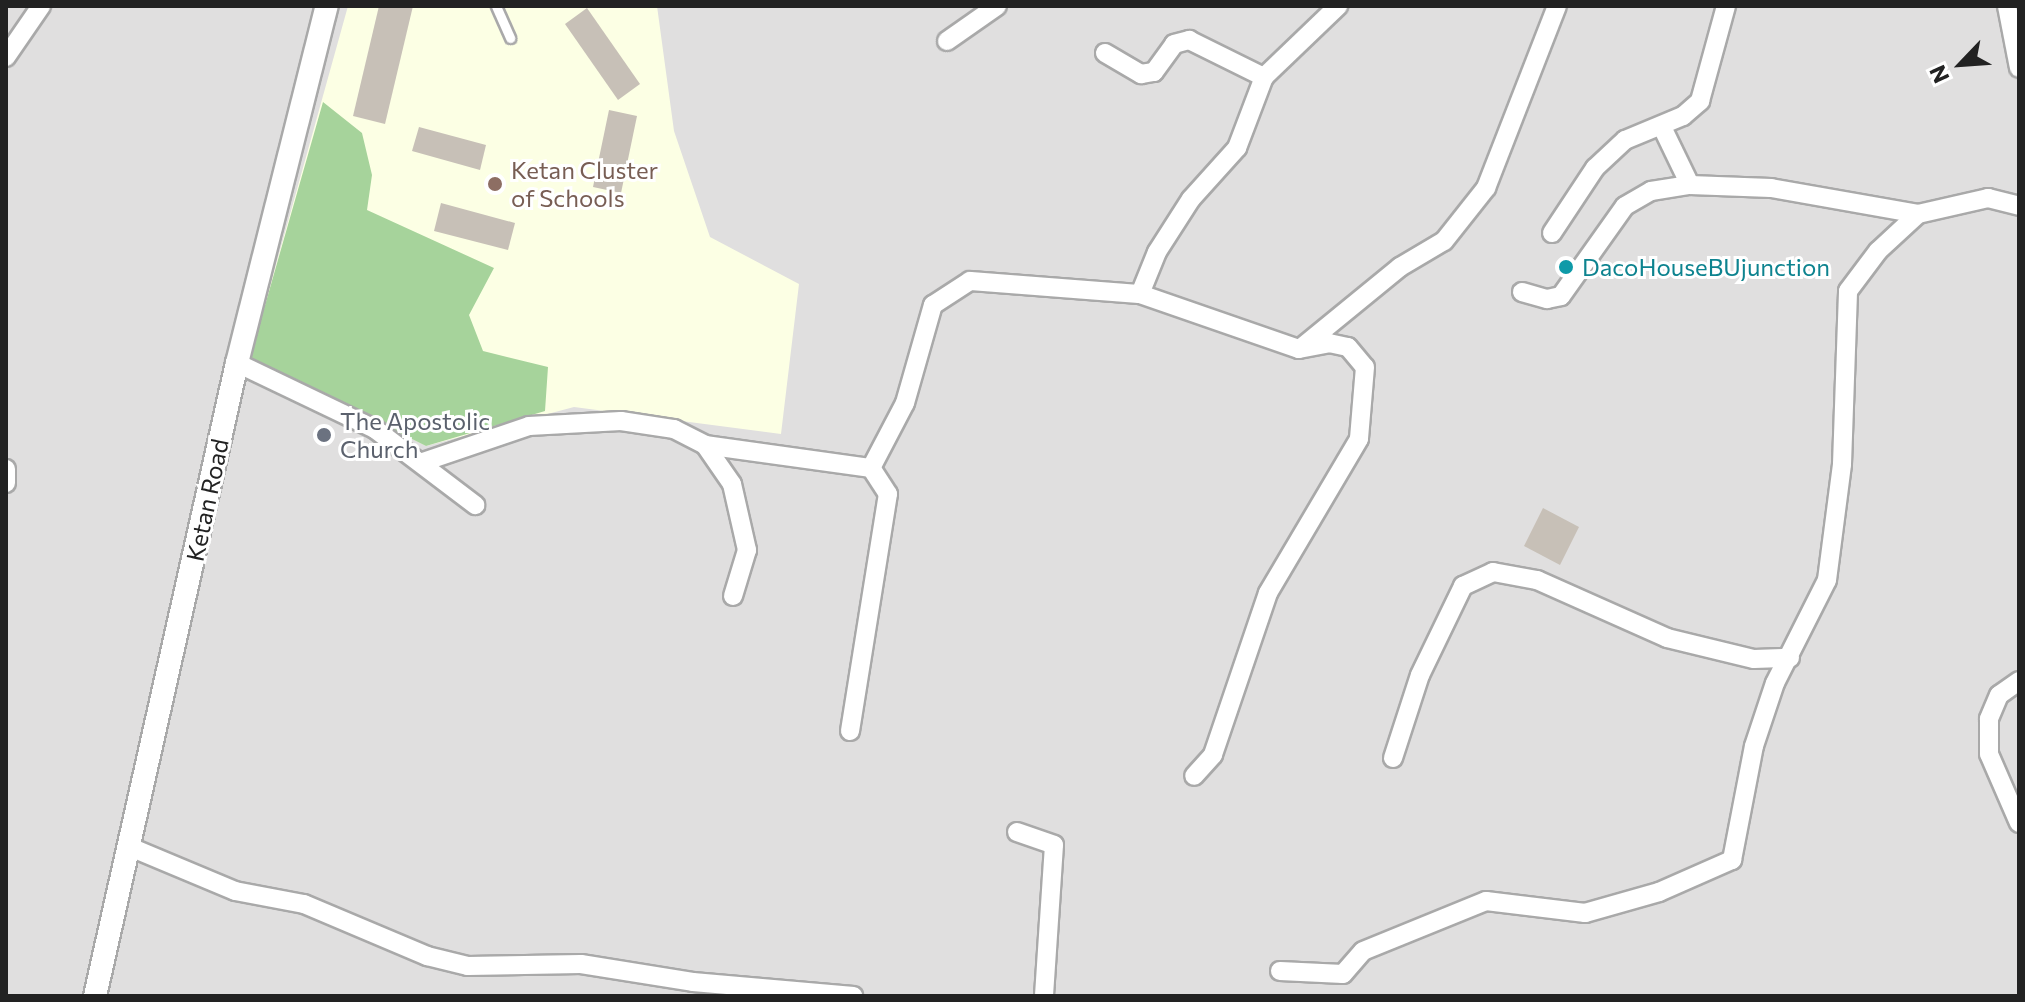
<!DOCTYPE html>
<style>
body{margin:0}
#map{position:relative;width:2025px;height:1002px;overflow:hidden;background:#f2f0e8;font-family:Commissioner,sans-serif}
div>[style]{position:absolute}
.residential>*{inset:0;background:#e0dfdf}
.education>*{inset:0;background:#fcffe4}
.forest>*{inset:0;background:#a6d39b}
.building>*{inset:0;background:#c7c0b7}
.roads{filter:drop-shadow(2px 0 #a9a9a9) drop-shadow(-2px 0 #a9a9a9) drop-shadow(0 2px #a9a9a9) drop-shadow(0 -2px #a9a9a9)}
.service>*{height:9px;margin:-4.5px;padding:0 4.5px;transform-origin:4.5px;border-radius:4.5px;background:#fff}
.minor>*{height:18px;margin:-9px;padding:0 9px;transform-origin:9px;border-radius:9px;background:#fff}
.tertiary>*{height:22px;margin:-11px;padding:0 11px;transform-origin:11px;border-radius:11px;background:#fff}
.dots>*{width:22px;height:22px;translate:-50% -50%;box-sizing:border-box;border:4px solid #fff;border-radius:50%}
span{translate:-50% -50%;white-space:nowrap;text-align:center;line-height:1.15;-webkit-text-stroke:6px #fff;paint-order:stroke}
.education-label{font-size:24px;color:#785e54}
.left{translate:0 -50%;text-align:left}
.culture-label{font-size:24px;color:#0d838f}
.worship-label{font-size:24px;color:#5b616d}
.street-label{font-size:24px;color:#222}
.frame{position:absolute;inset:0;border:8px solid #222;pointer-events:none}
.north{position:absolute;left:1921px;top:24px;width:80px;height:80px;-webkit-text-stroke:6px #fff;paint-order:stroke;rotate:245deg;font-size:22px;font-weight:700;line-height:32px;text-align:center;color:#222}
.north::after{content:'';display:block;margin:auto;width:28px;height:36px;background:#222;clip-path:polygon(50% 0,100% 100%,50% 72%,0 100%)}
</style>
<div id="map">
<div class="residential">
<i style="clip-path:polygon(6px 6px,2019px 6px,2019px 996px,6px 996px)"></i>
</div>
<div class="education">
<i style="clip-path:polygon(348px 6px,657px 6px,674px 131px,710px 237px,799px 284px,781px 434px,574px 407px,426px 446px,250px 358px)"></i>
</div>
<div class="forest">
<i style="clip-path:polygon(323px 102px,362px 133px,372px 175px,367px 210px,494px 268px,469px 315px,483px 351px,548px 367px,545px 411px,426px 446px,250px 358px)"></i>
</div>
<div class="building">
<i style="clip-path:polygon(379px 6px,413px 6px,385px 124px,353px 116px)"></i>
<i style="clip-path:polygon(587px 8px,640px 84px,618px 100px,565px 24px)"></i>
<i style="clip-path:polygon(609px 110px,637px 116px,621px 193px,593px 187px)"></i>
<i style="clip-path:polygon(419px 127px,486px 145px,480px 170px,412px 151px)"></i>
<i style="clip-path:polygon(441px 203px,515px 223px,508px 250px,434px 231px)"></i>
<i style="clip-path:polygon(1543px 508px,1579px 527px,1560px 565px,1524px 546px)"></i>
</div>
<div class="roads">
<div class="service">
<i style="left:496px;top:6px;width:35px;rotate:66deg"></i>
</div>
<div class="minor">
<i style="left:2007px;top:6px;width:63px;rotate:79deg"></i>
<i style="left:947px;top:41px;width:61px;rotate:-35deg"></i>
<i style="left:1105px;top:53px;width:42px;rotate:30.3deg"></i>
<i style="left:1141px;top:74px;width:13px;rotate:-9deg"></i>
<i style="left:1154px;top:72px;width:34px;rotate:-54deg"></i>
<i style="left:1174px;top:44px;width:16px;rotate:-15deg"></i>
<i style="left:1189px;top:40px;width:84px;rotate:26.3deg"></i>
<i style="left:6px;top:57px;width:62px;rotate:-55.5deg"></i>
<i style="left:1662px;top:127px;width:64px;rotate:64.2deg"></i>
<i style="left:1552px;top:233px;width:78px;rotate:-56.5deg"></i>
<i style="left:1595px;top:168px;width:41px;rotate:-43deg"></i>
<i style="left:1625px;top:140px;width:63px;rotate:-22.5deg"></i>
<i style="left:1683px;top:116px;width:23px;rotate:-41deg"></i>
<i style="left:1700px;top:101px;width:98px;rotate:-74.7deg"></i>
<i style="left:1522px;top:292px;width:26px;rotate:16deg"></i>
<i style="left:1547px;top:299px;width:14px;rotate:-12deg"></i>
<i style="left:1561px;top:296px;width:110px;rotate:-54.6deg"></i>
<i style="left:1625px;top:206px;width:30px;rotate:-30deg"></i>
<i style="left:1651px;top:191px;width:39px;rotate:-9deg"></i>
<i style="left:1690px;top:185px;width:81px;rotate:2.1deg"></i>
<i style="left:1771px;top:188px;width:149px;rotate:10deg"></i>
<i style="left:1918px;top:214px;width:72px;rotate:-12.9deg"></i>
<i style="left:1988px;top:198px;width:32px;rotate:14deg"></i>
<i style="left:1140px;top:294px;width:45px;rotate:-68deg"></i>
<i style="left:1157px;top:252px;width:63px;rotate:-57.3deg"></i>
<i style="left:1191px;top:199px;width:69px;rotate:-48deg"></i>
<i style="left:1237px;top:148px;width:76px;rotate:-69.2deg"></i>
<i style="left:1264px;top:77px;width:103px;rotate:-43.8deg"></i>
<i style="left:1301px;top:348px;width:128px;rotate:-39.3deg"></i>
<i style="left:1400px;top:267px;width:51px;rotate:-30.6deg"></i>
<i style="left:1444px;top:241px;width:68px;rotate:-51.6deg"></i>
<i style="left:1486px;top:188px;width:195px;rotate:-68.7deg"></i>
<i style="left:237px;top:363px;width:153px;rotate:25.6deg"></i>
<i style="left:375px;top:429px;width:126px;rotate:37.2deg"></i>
<i style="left:705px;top:445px;width:168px;rotate:7.9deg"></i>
<i style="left:423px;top:462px;width:112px;rotate:-18.8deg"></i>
<i style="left:529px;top:426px;width:92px;rotate:-3.1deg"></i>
<i style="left:621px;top:421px;width:54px;rotate:8.6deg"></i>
<i style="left:674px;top:429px;width:35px;rotate:27deg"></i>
<i style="left:705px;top:445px;width:47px;rotate:55.3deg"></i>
<i style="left:732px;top:484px;width:68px;rotate:77.2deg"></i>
<i style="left:747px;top:550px;width:48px;rotate:106.9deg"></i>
<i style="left:6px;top:469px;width:14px;rotate:90deg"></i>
<i style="left:2019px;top:681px;width:24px;rotate:145deg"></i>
<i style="left:1999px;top:695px;width:26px;rotate:113deg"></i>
<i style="left:1989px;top:719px;width:35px;rotate:90deg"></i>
<i style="left:1989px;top:754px;width:75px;rotate:66.5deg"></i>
<i style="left:850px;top:731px;width:240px;rotate:-80.9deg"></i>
<i style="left:888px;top:494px;width:31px;rotate:-123deg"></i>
<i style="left:871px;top:468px;width:73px;rotate:-62.4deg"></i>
<i style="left:905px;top:403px;width:102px;rotate:-74.1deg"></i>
<i style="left:933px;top:305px;width:44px;rotate:-33deg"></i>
<i style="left:970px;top:281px;width:170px;rotate:4.4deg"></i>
<i style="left:1140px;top:294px;width:168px;rotate:19.1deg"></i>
<i style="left:1299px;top:349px;width:31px;rotate:-11deg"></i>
<i style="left:1329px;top:343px;width:19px;rotate:12deg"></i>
<i style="left:1348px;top:347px;width:26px;rotate:50deg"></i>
<i style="left:1365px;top:367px;width:72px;rotate:94.8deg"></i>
<i style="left:1359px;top:439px;width:179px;rotate:120.6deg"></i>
<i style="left:1268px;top:593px;width:171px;rotate:108.8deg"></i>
<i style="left:1213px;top:755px;width:28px;rotate:132deg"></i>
<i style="left:1393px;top:758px;width:87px;rotate:-72deg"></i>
<i style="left:1420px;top:675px;width:99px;rotate:-64.2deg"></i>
<i style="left:1463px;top:586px;width:33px;rotate:-25deg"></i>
<i style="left:1493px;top:572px;width:45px;rotate:10.3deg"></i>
<i style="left:1537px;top:580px;width:142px;rotate:24deg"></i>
<i style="left:1667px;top:638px;width:89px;rotate:13.6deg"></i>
<i style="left:1754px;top:659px;width:36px;rotate:-2deg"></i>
<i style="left:1017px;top:832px;width:39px;rotate:19deg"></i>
<i style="left:1054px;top:845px;width:151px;rotate:93.8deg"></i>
<i style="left:130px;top:847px;width:114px;rotate:22.7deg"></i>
<i style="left:235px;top:891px;width:70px;rotate:10.7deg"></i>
<i style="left:304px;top:904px;width:134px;rotate:22.9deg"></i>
<i style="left:427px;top:956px;width:42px;rotate:13.7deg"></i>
<i style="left:468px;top:966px;width:113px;rotate:-1deg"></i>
<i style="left:581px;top:964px;width:113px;rotate:9.1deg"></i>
<i style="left:693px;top:982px;width:161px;rotate:5deg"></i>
<i style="left:1280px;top:971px;width:63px;rotate:2.7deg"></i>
<i style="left:1343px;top:974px;width:30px;rotate:-49deg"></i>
<i style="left:1363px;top:951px;width:133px;rotate:-22.1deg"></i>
<i style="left:1486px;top:901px;width:100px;rotate:6.9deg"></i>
<i style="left:1585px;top:913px;width:77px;rotate:-15.8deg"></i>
<i style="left:1659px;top:892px;width:80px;rotate:-23.7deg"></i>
<i style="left:1732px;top:860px;width:116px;rotate:-79.1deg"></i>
<i style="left:1754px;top:746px;width:66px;rotate:-71.6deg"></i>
<i style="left:1775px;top:683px;width:115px;rotate:-63.2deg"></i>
<i style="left:1827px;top:580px;width:117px;rotate:-82.6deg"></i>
<i style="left:1842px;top:464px;width:173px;rotate:-88deg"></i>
<i style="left:1848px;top:291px;width:50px;rotate:-53.1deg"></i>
<i style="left:1878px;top:251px;width:54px;rotate:-42.8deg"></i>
</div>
<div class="tertiary">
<i style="left:95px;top:996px;width:649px;rotate:-77.36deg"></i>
<i style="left:237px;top:363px;width:368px;rotate:-75.9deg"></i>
</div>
</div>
<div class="dots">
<i style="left:495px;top:184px;background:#8d6e63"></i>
<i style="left:1566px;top:267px;background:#0f9aa8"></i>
<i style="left:324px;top:435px;background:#6b7280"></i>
</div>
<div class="education-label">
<span class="left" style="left:511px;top:184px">Ketan Cluster<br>of Schools</span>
</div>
<div class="culture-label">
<span class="left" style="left:1582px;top:267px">DacoHouseBUjunction</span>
</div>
<div class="worship-label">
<span class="left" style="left:340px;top:435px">The Apostolic<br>Church</span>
</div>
<div class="street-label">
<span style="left:207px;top:500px;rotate:-78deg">Ketan Road</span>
</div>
<div class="frame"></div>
<div class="north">N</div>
</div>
